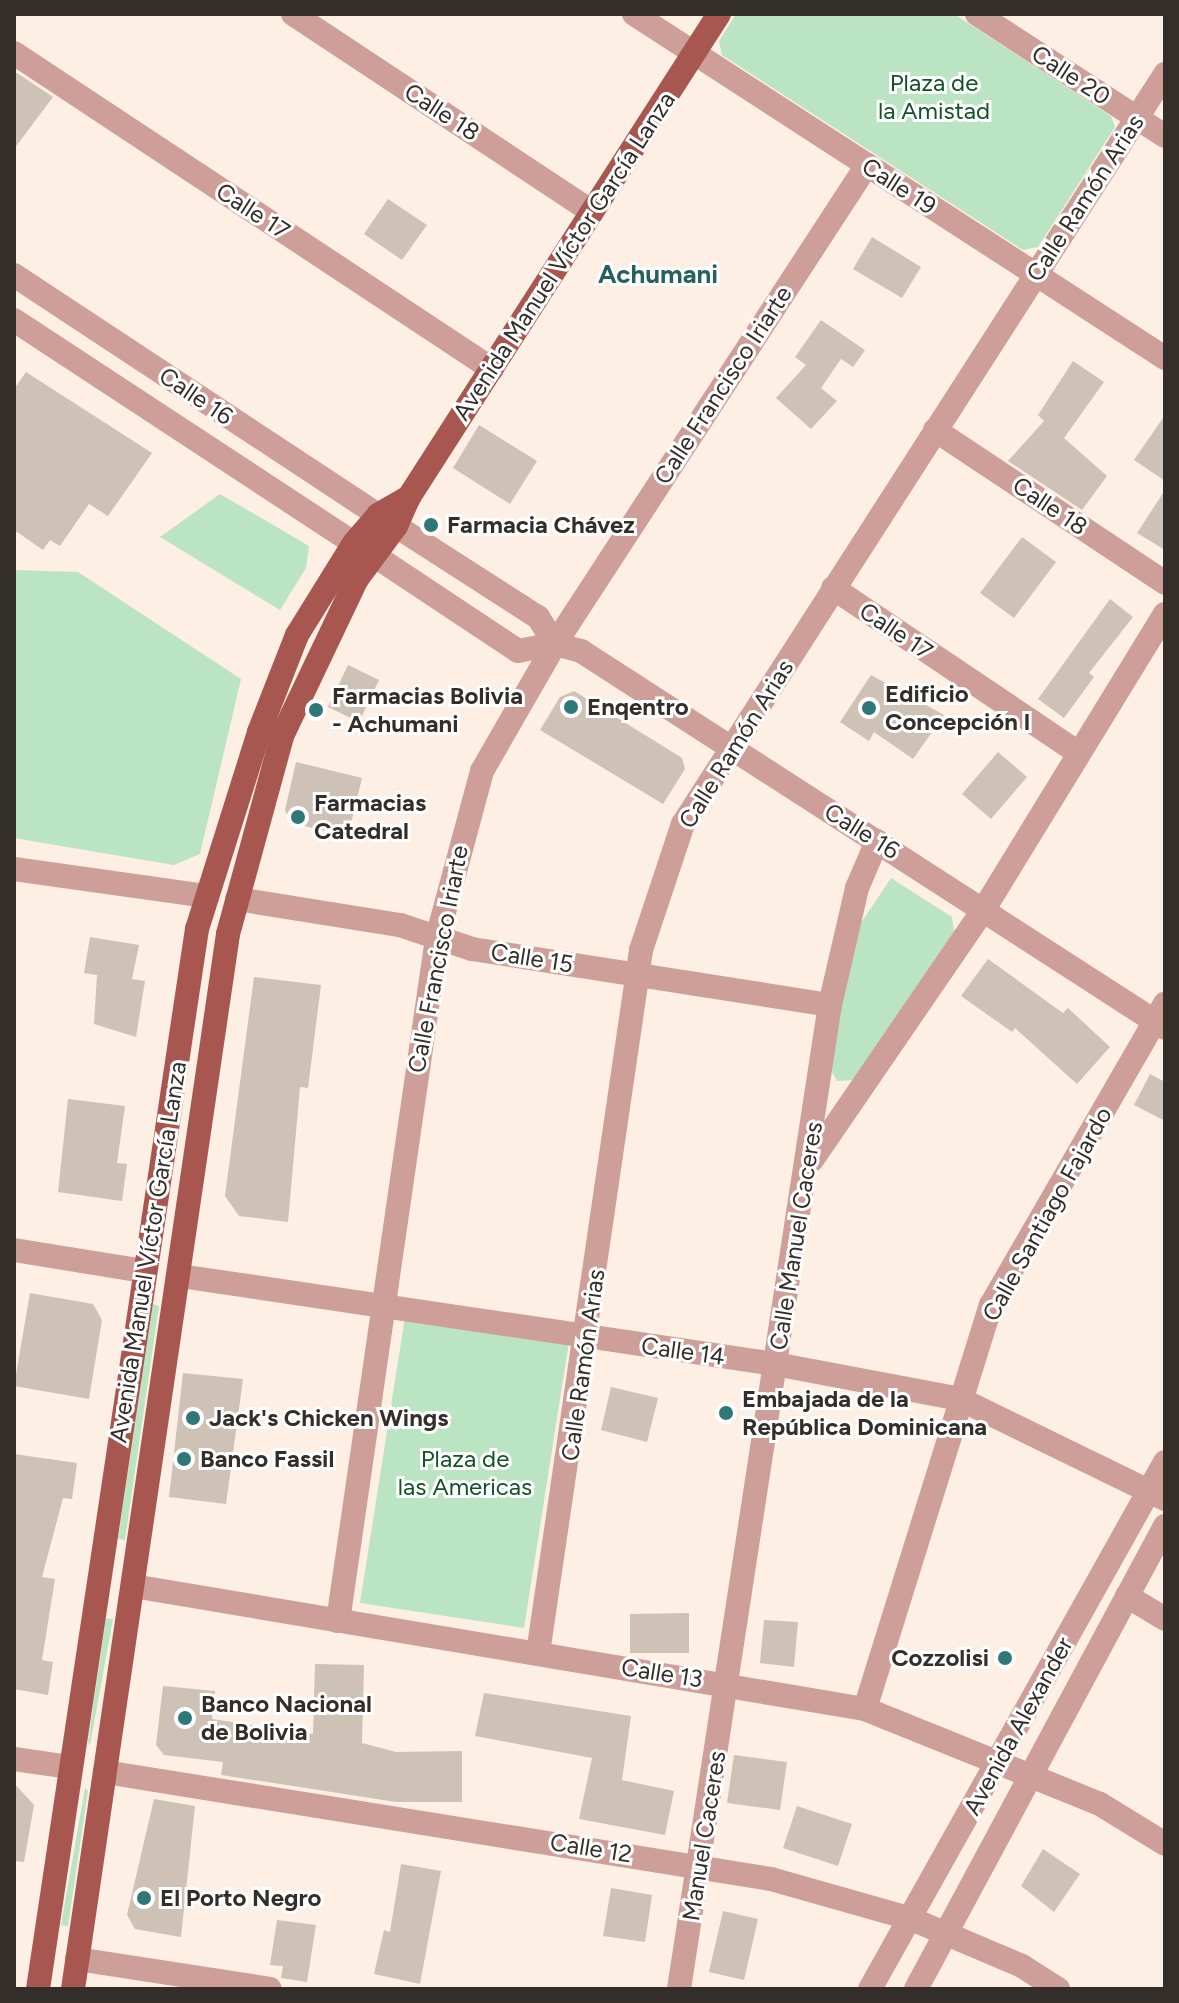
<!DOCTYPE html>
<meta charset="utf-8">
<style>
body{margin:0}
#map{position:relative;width:1179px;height:2003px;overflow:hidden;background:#fdefe3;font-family:Figtree,sans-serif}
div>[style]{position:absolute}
.green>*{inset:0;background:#bae4c2}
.building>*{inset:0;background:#cec1b5}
.minor>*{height:24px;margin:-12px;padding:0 12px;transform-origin:12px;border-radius:12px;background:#ce9f99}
.major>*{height:24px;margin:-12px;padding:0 12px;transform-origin:12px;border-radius:12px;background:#a75750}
.dots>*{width:22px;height:22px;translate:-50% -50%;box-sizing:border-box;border:4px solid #fff;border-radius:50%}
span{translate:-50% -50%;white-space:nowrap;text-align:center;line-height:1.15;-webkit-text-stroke:6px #fff;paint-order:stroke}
.street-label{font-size:24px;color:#342e2a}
.park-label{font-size:24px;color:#115328}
.poi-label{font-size:24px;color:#342e2a;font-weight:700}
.left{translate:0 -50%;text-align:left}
.right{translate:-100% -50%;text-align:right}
.neighbourhood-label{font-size:26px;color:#26605f;font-weight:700}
.frame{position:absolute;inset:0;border:16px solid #342e2a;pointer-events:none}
</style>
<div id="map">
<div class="green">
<i style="clip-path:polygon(736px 14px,954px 14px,1111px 116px,1115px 127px,1038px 247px,1023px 250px,722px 55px,719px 41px)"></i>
<i style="clip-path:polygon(220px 494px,309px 546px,306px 568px,280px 610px,160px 537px)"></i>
<i style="clip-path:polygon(14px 570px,78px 572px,241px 679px,200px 854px,174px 865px,14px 838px)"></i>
<i style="clip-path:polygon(891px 878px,952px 917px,954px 932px,854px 1080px,837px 1081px,828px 1065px,853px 935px)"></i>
<i style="clip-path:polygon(153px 1304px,159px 1306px,125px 1540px,118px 1539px)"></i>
<i style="clip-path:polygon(405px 1317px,569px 1342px,524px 1628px,360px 1603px)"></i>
<i style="clip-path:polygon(106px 1618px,113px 1619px,90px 1745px,88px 1742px)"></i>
<i style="clip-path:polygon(85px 1788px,88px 1791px,68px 1926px,61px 1925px)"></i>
</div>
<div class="building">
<i style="clip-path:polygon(14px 71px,53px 97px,14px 149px)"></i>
<i style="clip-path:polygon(388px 199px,427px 225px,402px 260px,364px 234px)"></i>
<i style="clip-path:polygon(872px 237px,921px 267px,902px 298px,853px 269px)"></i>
<i style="clip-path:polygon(821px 320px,865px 350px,853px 367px,841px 359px,821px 388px,837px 401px,811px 429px,776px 398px,806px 365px,795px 357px)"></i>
<i style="clip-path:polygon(1073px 361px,1104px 382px,1064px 438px,1107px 476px,1082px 510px,1008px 461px,1044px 421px,1038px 415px)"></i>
<i style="clip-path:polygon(26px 372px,152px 453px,108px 516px,89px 504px,60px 546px,50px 540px,43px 550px,14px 530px,14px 389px)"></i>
<i style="clip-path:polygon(1165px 415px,1165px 481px,1134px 460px)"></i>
<i style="clip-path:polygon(479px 425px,537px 461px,510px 504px,453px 468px)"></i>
<i style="clip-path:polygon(1165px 490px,1165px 550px,1137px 533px)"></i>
<i style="clip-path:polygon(1022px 537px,1056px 562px,1014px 618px,980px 593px)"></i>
<i style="clip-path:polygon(1110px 599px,1133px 617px,1089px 673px,1094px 677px,1064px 718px,1038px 699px)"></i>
<i style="clip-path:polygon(348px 665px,379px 680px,359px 722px,328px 707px)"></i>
<i style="clip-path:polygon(871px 675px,944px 715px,913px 759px,874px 732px,869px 741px,840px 722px)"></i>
<i style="clip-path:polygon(574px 691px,682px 758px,685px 769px,663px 804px,540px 730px,560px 697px)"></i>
<i style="clip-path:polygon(998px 752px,1027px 777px,991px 819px,962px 794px)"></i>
<i style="clip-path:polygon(296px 762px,362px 778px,348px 836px,291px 823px,285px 810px)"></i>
<i style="clip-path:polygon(90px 937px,139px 945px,132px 979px,145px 981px,136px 1037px,94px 1024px,97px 975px,84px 973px)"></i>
<i style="clip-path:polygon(988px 959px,1063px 1013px,1068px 1008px,1110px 1047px,1077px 1084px,1015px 1028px,1012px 1032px,961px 996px)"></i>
<i style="clip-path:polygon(254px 977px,321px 985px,308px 1088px,300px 1087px,288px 1222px,239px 1216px,225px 1196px)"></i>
<i style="clip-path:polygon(1150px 1074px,1165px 1082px,1165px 1121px,1134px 1105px)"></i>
<i style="clip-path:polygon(68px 1099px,125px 1106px,117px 1163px,127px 1164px,122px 1201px,58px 1192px)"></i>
<i style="clip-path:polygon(30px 1293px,93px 1304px,102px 1320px,89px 1399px,14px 1386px)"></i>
<i style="clip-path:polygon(183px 1373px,243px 1379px,226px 1504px,169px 1497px)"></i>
<i style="clip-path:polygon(611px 1387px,658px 1398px,647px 1442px,601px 1430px)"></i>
<i style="clip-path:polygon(14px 1454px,77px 1463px,72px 1499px,63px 1498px,42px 1577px,55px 1579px,42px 1660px,53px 1662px,48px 1695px,14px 1689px)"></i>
<i style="clip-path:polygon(689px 1613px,689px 1653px,630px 1653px,630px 1614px)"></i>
<i style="clip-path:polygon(764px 1620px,798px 1622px,794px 1667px,760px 1663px)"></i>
<i style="clip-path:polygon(315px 1664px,364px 1665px,362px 1743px,396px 1752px,462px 1751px,462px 1802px,396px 1802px,221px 1775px,223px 1762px,164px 1755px,156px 1745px,163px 1686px,215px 1691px,212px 1719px,313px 1734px)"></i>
<i style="clip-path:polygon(484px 1693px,631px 1716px,622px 1780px,674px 1791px,665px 1835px,579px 1819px,592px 1758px,475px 1736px)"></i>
<i style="clip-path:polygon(734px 1755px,787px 1762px,780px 1810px,727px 1803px)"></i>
<i style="clip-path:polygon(14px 1783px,34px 1805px,24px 1862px,14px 1861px)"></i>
<i style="clip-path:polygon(154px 1799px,195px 1806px,181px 1937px,135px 1929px,127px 1915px)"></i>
<i style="clip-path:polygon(797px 1806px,852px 1824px,838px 1866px,783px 1848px)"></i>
<i style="clip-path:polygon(1043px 1849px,1080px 1874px,1054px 1912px,1021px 1886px)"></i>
<i style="clip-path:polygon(401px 1864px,441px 1871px,420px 1984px,374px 1974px,384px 1930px,390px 1932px)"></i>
<i style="clip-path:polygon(611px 1888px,652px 1895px,645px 1942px,603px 1936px)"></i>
<i style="clip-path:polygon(723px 1911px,758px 1919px,744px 1980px,709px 1972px)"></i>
<i style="clip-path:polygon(277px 1920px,316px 1925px,307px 1982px,281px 1978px,283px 1966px,270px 1965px)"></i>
</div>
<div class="minor">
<i style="left:293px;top:14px;width:357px;rotate:33.5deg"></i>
<i style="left:634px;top:14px;width:633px;rotate:32.94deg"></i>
<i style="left:977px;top:14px;width:224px;rotate:33deg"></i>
<i style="left:14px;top:53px;width:573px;rotate:33.47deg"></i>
<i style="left:14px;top:275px;width:436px;rotate:33.4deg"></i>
<i style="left:14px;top:320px;width:407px;rotate:33.3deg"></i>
<i style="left:935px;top:430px;width:276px;rotate:33.6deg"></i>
<i style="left:396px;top:526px;width:169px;rotate:32.7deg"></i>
<i style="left:538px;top:617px;width:32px;rotate:58deg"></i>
<i style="left:372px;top:554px;width:175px;rotate:33.6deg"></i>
<i style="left:518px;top:651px;width:38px;rotate:-11deg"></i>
<i style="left:555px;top:644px;width:27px;rotate:15deg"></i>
<i style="left:581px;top:651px;width:695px;rotate:32.84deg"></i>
<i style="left:833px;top:588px;width:296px;rotate:33.9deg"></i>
<i style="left:14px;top:869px;width:195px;rotate:8deg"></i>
<i style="left:237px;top:899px;width:165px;rotate:9.1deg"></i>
<i style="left:400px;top:925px;width:76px;rotate:18.4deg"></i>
<i style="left:472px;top:949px;width:362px;rotate:8.9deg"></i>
<i style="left:812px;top:1160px;width:304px;rotate:-55.6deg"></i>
<i style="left:984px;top:909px;width:346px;rotate:-58.5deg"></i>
<i style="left:14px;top:1250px;width:132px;rotate:9.2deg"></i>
<i style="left:180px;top:1276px;width:601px;rotate:8.41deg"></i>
<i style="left:775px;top:1364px;width:188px;rotate:10.7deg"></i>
<i style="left:960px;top:1399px;width:228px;rotate:26deg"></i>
<i style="left:133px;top:1586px;width:742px;rotate:9.54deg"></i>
<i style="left:865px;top:1709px;width:253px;rotate:22deg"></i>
<i style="left:1100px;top:1804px;width:76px;rotate:31.6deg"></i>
<i style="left:1127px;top:1596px;width:44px;rotate:31.2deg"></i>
<i style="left:338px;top:1621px;width:690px;rotate:-81.75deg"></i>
<i style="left:437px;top:938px;width:173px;rotate:-74.9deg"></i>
<i style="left:482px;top:771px;width:146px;rotate:-60.1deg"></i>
<i style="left:555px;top:644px;width:572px;rotate:-56.92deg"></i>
<i style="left:538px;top:1653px;width:711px;rotate:-81.66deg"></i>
<i style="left:641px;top:950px;width:133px;rotate:-71.6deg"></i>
<i style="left:683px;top:824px;width:892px;rotate:-57.27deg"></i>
<i style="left:865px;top:1709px;width:423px;rotate:-72.7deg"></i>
<i style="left:991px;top:1305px;width:348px;rotate:-60deg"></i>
<i style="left:14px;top:1759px;width:57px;rotate:8.1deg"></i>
<i style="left:105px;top:1772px;width:675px;rotate:9.13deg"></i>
<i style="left:771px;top:1879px;width:143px;rotate:15.8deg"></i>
<i style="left:909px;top:1918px;width:123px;rotate:23deg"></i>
<i style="left:1022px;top:1966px;width:43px;rotate:32.6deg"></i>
<i style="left:77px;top:1959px;width:195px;rotate:8.8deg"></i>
<i style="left:679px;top:1989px;width:996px;rotate:-81.28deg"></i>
<i style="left:830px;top:1005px;width:120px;rotate:-77deg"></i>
<i style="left:857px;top:888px;width:51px;rotate:-66.9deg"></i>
<i style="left:870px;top:1989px;width:604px;rotate:-60.76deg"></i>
<i style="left:916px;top:1989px;width:526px;rotate:-61.73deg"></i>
</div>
<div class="major">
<i style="left:38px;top:1989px;width:1072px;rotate:-81.47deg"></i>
<i style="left:197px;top:929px;width:207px;rotate:-72.5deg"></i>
<i style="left:259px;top:732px;width:104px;rotate:-68.6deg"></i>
<i style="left:297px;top:635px;width:108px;rotate:-58.2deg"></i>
<i style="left:354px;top:543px;width:37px;rotate:-49deg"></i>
<i style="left:378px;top:515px;width:36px;rotate:-30deg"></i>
<i style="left:73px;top:1989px;width:1066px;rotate:-81.64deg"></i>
<i style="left:228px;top:934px;width:205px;rotate:-74.7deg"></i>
<i style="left:282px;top:736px;width:174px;rotate:-64.5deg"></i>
<i style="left:357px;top:579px;width:66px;rotate:-53.7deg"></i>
<i style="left:396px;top:526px;width:32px;rotate:-66deg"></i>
<i style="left:409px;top:497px;width:574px;rotate:-57.31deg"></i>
</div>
<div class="dots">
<i style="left:431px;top:525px;background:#2f7877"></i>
<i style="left:571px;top:707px;background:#2f7877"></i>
<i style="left:869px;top:708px;background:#2f7877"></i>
<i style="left:316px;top:710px;background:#2f7877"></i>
<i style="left:298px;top:817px;background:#2f7877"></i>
<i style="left:726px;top:1413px;background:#2f7877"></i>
<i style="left:193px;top:1418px;background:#2f7877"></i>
<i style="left:184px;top:1459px;background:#2f7877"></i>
<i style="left:1005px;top:1658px;background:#2f7877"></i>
<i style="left:185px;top:1718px;background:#2f7877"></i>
<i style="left:144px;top:1898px;background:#2f7877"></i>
</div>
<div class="street-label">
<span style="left:1071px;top:75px;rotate:33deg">Calle 20</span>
<span style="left:442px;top:112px;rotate:33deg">Calle 18</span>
<span style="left:899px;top:186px;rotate:33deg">Calle 19</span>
<span style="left:1085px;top:198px;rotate:-57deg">Calle Ramón Arias</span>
<span style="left:253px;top:211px;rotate:33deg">Calle 17</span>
<span style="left:564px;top:256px;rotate:-57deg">Avenida Manuel Víctor García Lanza</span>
<span style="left:723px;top:385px;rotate:-57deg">Calle Francisco Iriarte</span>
<span style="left:196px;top:396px;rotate:34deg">Calle 16</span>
<span style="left:1050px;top:506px;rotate:34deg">Calle 18</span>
<span style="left:896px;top:631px;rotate:34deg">Calle 17</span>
<span style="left:736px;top:744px;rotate:-58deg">Calle Ramón Arias</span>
<span style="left:862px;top:831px;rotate:32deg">Calle 16</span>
<span style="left:532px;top:958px;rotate:9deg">Calle 15</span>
<span style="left:438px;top:959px;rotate:-79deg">Calle Francisco Iriarte</span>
<span style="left:1047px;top:1214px;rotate:-61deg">Calle Santiago Fajardo</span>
<span style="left:796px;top:1236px;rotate:-81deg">Calle Manuel Caceres</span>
<span style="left:148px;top:1252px;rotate:-81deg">Avenida Manuel Víctor García Lanza</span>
<span style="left:683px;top:1351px;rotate:8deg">Calle 14</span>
<span style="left:583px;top:1365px;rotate:-82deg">Calle Ramón Arias</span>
<span style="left:662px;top:1673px;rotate:9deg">Calle 13</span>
<span style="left:1018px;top:1726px;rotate:-61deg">Avenida Alexander</span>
<span style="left:704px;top:1836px;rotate:-81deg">Manuel Caceres</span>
<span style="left:591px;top:1848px;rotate:9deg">Calle 12</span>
</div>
<div class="park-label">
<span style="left:934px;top:97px">Plaza de<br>la Amistad</span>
<span style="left:465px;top:1473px">Plaza de<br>las Americas</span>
</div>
<div class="poi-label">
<span class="left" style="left:447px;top:525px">Farmacia Chávez</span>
<span class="left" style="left:885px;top:708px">Edificio<br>Concepción I</span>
<span class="left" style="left:332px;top:710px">Farmacias Bolivia<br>- Achumani</span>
<span class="left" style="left:587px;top:707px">Enqentro</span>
<span class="left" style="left:314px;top:817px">Farmacias<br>Catedral</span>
<span class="left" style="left:742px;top:1413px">Embajada de la<br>República Dominicana</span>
<span class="left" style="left:209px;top:1418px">Jack's Chicken Wings</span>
<span class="left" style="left:200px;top:1459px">Banco Fassil</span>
<span class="right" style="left:989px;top:1658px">Cozzolisi</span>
<span class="left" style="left:201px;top:1718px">Banco Nacional<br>de Bolivia</span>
<span class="left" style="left:160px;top:1898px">El Porto Negro</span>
</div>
<div class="neighbourhood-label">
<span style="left:658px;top:275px">Achumani</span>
</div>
<div class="frame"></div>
</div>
